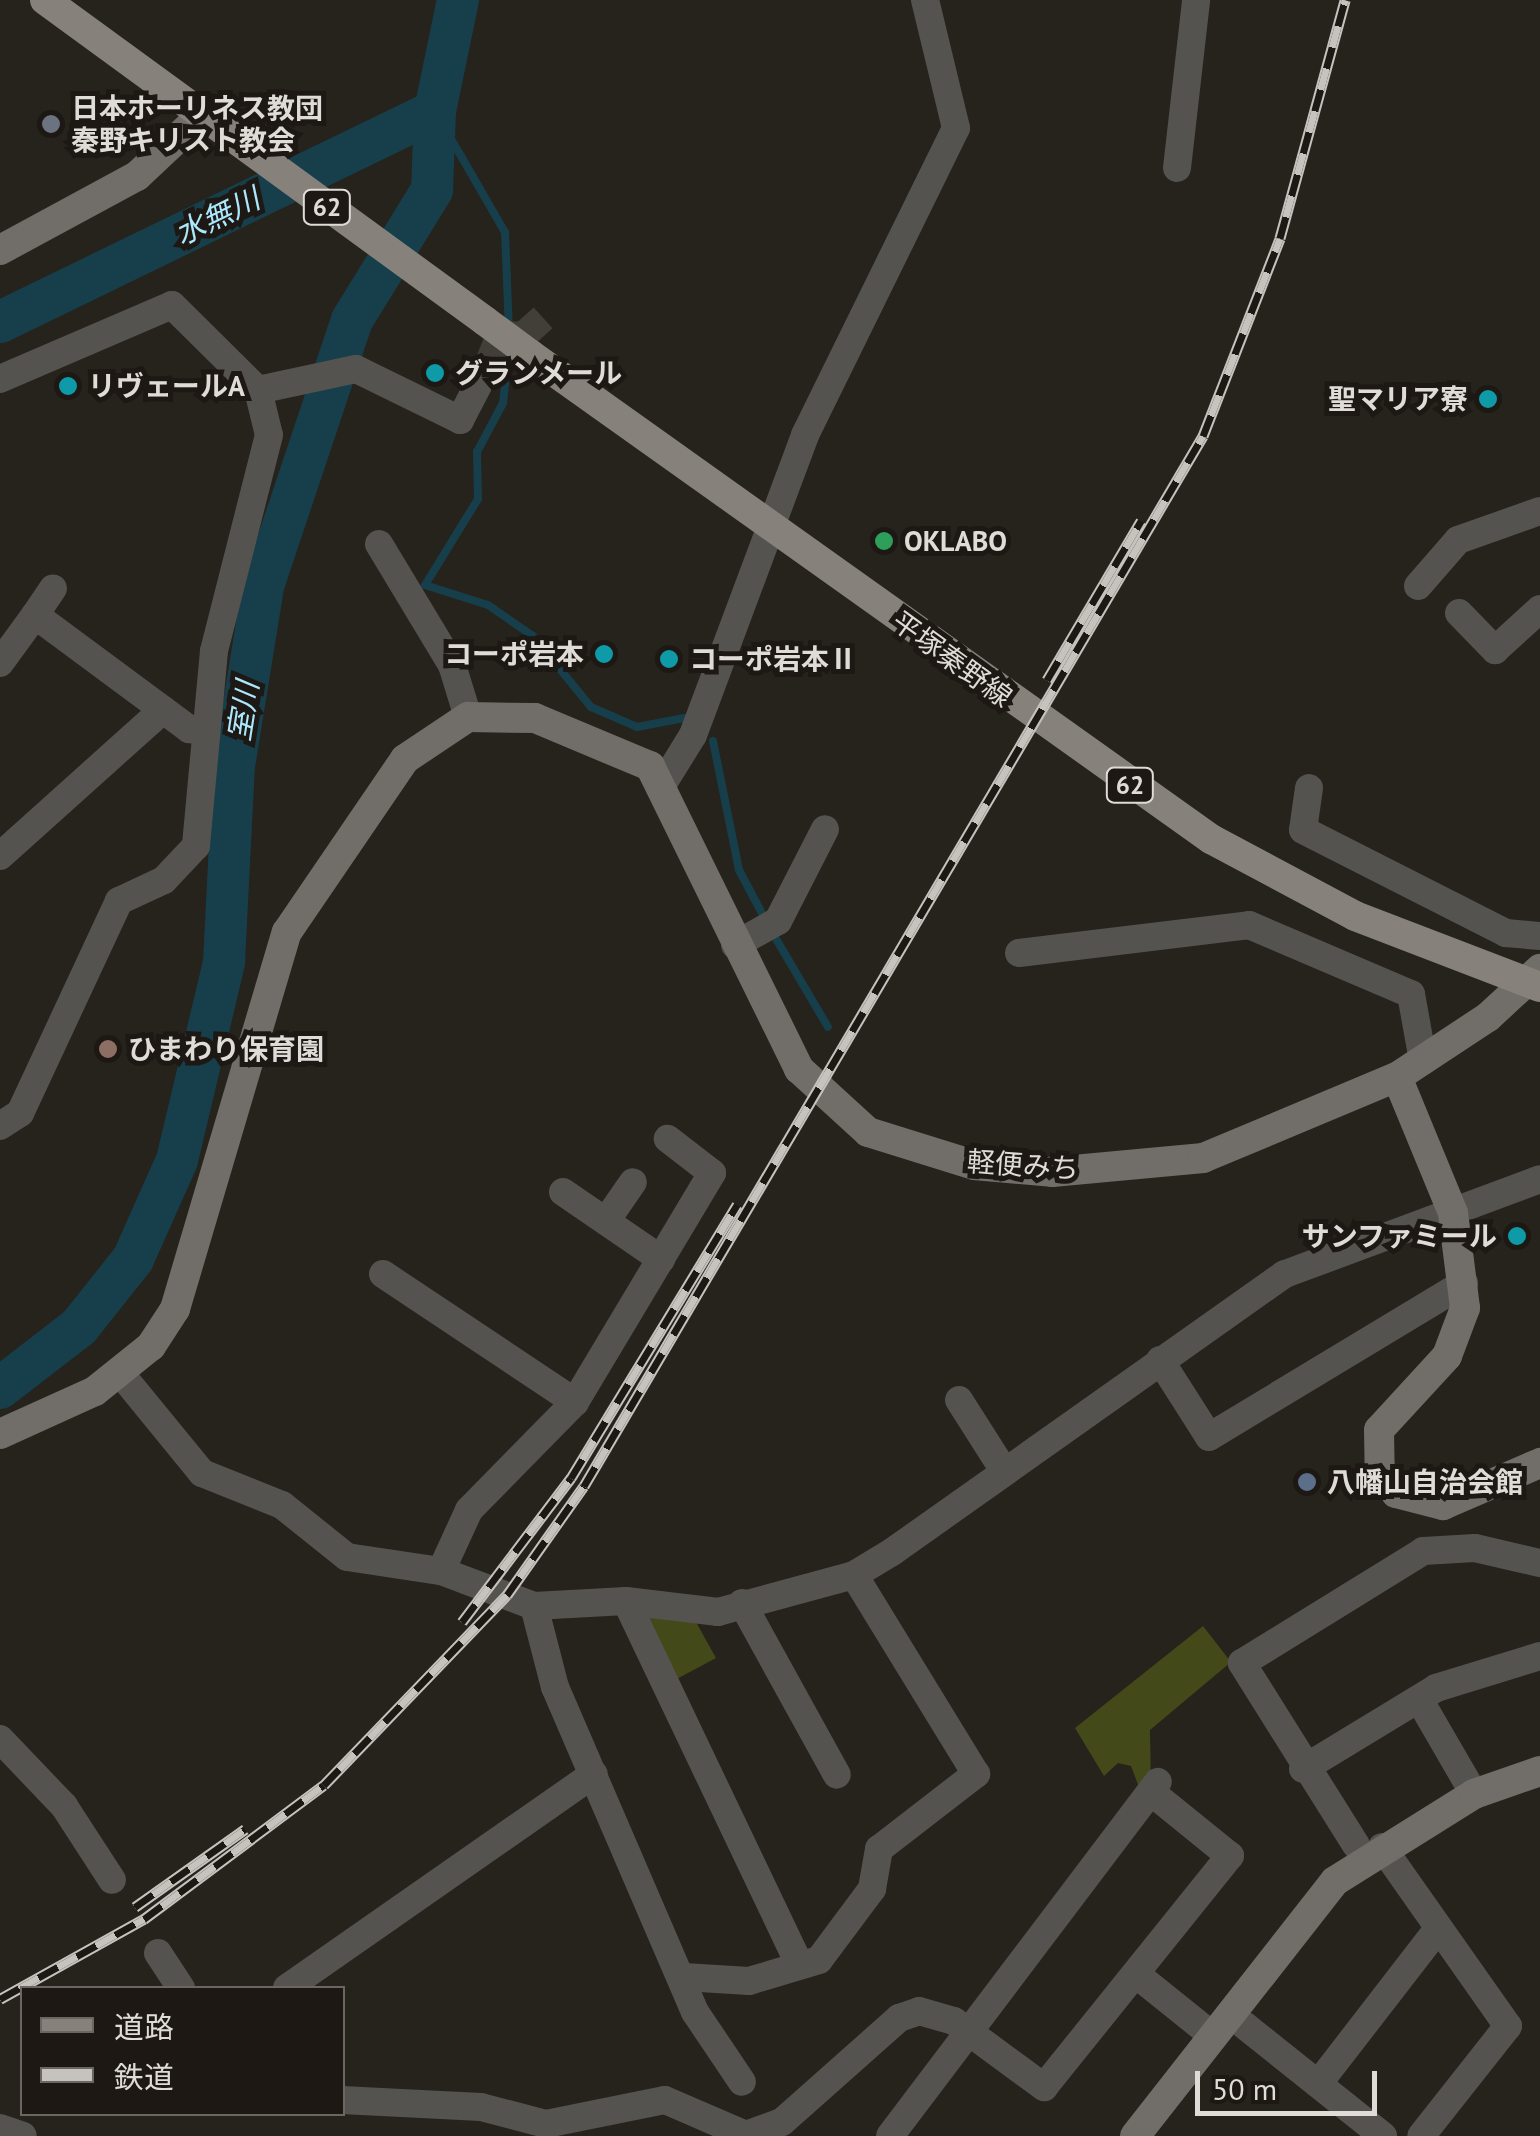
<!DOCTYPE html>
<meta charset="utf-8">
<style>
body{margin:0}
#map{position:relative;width:1540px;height:2136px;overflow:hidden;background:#26221c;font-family:"PT Sans","Noto Sans JP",sans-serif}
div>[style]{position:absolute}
.green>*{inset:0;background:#434918}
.stream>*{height:8px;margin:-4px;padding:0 4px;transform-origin:4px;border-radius:4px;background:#163f4b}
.river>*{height:42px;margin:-21px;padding:0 21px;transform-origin:21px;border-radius:21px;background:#163f4b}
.street-tunnel>*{height:28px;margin-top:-14px;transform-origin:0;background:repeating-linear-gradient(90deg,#423e38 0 28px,transparent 0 42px)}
.street>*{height:28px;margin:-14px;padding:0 14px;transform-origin:14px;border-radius:14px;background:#55534f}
.secondary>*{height:30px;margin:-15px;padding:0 15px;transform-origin:15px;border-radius:15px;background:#716d68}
.primary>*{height:30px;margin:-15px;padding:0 15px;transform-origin:15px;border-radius:15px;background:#86827b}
.rail>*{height:11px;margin-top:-5.5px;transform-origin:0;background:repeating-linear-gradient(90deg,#1d1813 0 22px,#c6c3be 0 44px);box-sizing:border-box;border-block:2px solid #c6c3be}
.primary-bridge>*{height:30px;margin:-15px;padding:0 15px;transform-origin:15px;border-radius:15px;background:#86827b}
.dots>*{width:28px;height:28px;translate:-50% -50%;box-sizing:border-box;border:5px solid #1d1813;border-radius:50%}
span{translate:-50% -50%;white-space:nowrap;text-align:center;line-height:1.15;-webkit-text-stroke:10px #1d1813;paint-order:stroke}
.shield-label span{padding:2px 8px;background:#1d1813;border:2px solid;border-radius:8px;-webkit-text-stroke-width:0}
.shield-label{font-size:25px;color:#dfdcd8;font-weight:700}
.poi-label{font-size:28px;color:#dfdcd8;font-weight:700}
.left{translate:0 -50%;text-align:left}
.right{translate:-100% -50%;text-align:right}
.street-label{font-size:28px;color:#dfdcd8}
.water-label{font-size:30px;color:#abe8fd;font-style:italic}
.legend{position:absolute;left:20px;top:1986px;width:325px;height:130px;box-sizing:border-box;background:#1d1813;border:2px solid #6b6662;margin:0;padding:12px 18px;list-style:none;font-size:30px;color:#dfdcd8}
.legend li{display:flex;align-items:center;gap:20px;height:50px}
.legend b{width:50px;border:2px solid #6b6662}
.scale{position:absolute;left:1195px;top:2071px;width:182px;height:45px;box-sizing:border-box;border:5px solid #dfdcd8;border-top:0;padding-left:12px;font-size:30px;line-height:35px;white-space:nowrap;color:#dfdcd8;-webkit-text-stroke:8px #1d1813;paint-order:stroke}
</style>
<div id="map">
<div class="green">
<i style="clip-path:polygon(650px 1613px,696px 1622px,716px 1658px,673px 1681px,645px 1625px)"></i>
<i style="clip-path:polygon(1203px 1626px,1231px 1662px,1150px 1730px,1151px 1786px,1143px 1798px,1131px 1766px,1118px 1763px,1104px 1776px,1075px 1728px)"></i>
</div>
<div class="stream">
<i style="left:435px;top:111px;width:140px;rotate:60deg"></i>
<i style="left:505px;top:232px;width:98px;rotate:87.7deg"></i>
<i style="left:509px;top:349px;width:54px;rotate:96.3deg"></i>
<i style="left:503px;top:403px;width:55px;rotate:118deg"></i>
<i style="left:477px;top:452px;width:47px;rotate:88.8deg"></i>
<i style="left:478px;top:499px;width:101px;rotate:121.6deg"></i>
<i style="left:425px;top:585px;width:66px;rotate:17.6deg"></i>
<i style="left:488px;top:605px;width:55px;rotate:34.6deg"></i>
<i style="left:533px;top:636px;width:92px;rotate:50.8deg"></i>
<i style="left:591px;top:707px;width:50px;rotate:23.5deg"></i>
<i style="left:637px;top:727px;width:48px;rotate:-10.8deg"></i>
<i style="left:713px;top:741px;width:132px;rotate:78.6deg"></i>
<i style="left:739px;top:870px;width:55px;rotate:62deg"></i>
<i style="left:772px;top:932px;width:110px;rotate:59.5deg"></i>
</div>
<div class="river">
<i style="left:0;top:322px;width:483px;rotate:-25.9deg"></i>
<i style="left:0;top:1388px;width:100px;rotate:-37.7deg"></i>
<i style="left:79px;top:1327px;width:87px;rotate:-51.5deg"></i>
<i style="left:133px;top:1259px;width:108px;rotate:-66deg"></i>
<i style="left:177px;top:1160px;width:204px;rotate:-76.6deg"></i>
<i style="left:224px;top:962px;width:196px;rotate:-87.1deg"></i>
<i style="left:234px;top:766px;width:182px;rotate:-80.8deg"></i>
<i style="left:263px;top:586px;width:280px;rotate:-71.5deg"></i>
<i style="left:352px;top:320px;width:153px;rotate:-58.4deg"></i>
<i style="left:432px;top:190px;width:79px;rotate:-87.8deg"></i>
<i style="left:435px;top:111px;width:113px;rotate:-78.3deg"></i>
</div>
<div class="street-tunnel">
<i style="left:486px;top:370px;width:38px;rotate:-68deg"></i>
<i style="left:500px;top:335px;width:23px;rotate:2deg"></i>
<i style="left:523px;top:336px;width:27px;rotate:-42deg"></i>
</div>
<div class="street">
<i style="left:1177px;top:168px;width:169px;rotate:-83.5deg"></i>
<i style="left:0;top:379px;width:187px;rotate:-23.3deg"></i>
<i style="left:172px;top:305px;width:121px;rotate:44.7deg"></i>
<i style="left:258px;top:390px;width:46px;rotate:76.3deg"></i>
<i style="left:269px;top:435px;width:223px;rotate:104.3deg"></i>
<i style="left:214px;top:651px;width:196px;rotate:95.3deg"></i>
<i style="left:196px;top:846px;width:47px;rotate:133.3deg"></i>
<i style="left:164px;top:880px;width:50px;rotate:155deg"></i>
<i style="left:119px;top:901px;width:234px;rotate:115deg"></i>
<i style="left:20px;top:1113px;width:24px;rotate:147deg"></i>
<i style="left:258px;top:390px;width:100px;rotate:-12.1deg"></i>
<i style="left:356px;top:369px;width:116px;rotate:26.1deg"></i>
<i style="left:460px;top:420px;width:56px;rotate:-62.5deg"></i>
<i style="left:379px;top:544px;width:141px;rotate:58.9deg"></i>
<i style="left:452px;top:665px;width:54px;rotate:72.9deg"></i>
<i style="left:1418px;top:586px;width:61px;rotate:-49deg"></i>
<i style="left:1458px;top:540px;width:87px;rotate:-19.5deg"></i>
<i style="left:1459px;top:613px;width:52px;rotate:45.8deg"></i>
<i style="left:1495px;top:650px;width:61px;rotate:-42.3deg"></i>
<i style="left:35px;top:615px;width:32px;rotate:-56deg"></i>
<i style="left:0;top:663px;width:59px;rotate:-53.9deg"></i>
<i style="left:35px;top:615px;width:192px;rotate:36.5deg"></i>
<i style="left:189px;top:729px;width:15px;rotate:4deg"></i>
<i style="left:664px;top:782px;width:55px;rotate:-58.3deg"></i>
<i style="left:693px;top:735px;width:320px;rotate:-69.5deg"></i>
<i style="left:805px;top:435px;width:342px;rotate:-63.8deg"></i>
<i style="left:956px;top:128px;width:132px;rotate:-103.6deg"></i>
<i style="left:1309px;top:788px;width:42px;rotate:98.1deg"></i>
<i style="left:1303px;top:830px;width:228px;rotate:26.9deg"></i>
<i style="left:1506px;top:933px;width:34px;rotate:5deg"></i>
<i style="left:0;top:856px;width:219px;rotate:-41.9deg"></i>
<i style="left:735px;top:945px;width:49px;rotate:-29.2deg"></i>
<i style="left:778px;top:921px;width:103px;rotate:-62.9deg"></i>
<i style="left:1019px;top:953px;width:232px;rotate:-6.9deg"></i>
<i style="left:1249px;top:925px;width:176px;rotate:23.1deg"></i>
<i style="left:1411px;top:994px;width:68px;rotate:79.8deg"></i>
<i style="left:563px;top:1192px;width:119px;rotate:34.4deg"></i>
<i style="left:606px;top:1221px;width:47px;rotate:-55.3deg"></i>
<i style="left:383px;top:1274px;width:231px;rotate:33.7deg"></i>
<i style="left:1160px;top:1360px;width:91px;rotate:57.5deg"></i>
<i style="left:1209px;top:1437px;width:298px;rotate:-31.1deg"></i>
<i style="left:121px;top:1374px;width:128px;rotate:50.7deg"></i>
<i style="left:202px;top:1473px;width:86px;rotate:21.8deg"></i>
<i style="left:282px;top:1505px;width:83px;rotate:38.7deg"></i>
<i style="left:347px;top:1557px;width:95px;rotate:8.5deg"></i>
<i style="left:441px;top:1571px;width:99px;rotate:20.6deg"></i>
<i style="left:534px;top:1606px;width:92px;rotate:-3.1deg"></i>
<i style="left:626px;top:1601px;width:93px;rotate:6.8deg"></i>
<i style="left:718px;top:1612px;width:141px;rotate:-15.2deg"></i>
<i style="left:854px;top:1575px;width:44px;rotate:-31.2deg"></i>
<i style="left:892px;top:1552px;width:481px;rotate:-35.3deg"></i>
<i style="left:1285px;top:1274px;width:272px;rotate:-20.4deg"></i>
<i style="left:959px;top:1400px;width:82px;rotate:57.5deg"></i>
<i style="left:441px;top:1571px;width:67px;rotate:-65.3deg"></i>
<i style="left:469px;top:1510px;width:151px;rotate:-45.5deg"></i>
<i style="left:575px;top:1402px;width:267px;rotate:-59.1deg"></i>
<i style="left:712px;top:1173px;width:56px;rotate:-142.3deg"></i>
<i style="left:626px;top:1601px;width:404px;rotate:64.5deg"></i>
<i style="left:742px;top:1603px;width:196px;rotate:61.1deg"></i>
<i style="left:534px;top:1606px;width:84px;rotate:75.5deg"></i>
<i style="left:555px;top:1687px;width:354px;rotate:66.7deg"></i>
<i style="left:695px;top:2012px;width:84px;rotate:56.1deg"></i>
<i style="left:1419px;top:1699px;width:110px;rotate:59.9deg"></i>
<i style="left:0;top:1739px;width:93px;rotate:46.3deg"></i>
<i style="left:64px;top:1806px;width:88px;rotate:57deg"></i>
<i style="left:1303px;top:1769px;width:156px;rotate:-31.3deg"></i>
<i style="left:1436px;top:1688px;width:109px;rotate:-17.1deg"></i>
<i style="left:1356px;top:1845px;width:215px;rotate:-122.1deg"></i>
<i style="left:1242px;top:1663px;width:213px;rotate:-31.7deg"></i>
<i style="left:1423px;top:1551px;width:52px;rotate:-3.3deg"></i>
<i style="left:1475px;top:1548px;width:67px;rotate:13deg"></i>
<i style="left:1382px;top:1847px;width:219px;rotate:54.9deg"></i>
<i style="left:1508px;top:2026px;width:140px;rotate:128.3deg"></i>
<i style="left:158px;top:1953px;width:42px;rotate:56.7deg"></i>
<i style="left:1137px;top:1975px;width:97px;rotate:38.8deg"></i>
<i style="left:684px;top:1977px;width:65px;rotate:3.5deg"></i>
<i style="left:749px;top:1981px;width:73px;rotate:-16.7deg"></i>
<i style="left:819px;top:1960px;width:89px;rotate:-53.3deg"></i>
<i style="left:872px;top:1889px;width:41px;rotate:-80.1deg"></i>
<i style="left:879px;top:1849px;width:123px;rotate:-37.7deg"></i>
<i style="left:976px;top:1774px;width:233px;rotate:-121.5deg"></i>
<i style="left:287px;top:1988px;width:374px;rotate:-34.9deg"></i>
<i style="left:1244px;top:2025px;width:178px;rotate:38.6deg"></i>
<i style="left:1318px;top:2084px;width:196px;rotate:-52.3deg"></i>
<i style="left:342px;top:2100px;width:139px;rotate:2.9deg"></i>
<i style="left:481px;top:2107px;width:67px;rotate:14.7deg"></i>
<i style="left:546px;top:2124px;width:121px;rotate:-11.4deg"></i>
<i style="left:665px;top:2100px;width:88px;rotate:23.4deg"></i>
<i style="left:746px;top:2135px;width:38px;rotate:-20deg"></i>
<i style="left:782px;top:2122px;width:157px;rotate:-41.6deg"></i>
<i style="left:899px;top:2018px;width:21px;rotate:-19deg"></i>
<i style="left:919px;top:2011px;width:36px;rotate:16deg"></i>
<i style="left:954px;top:2021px;width:112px;rotate:36.3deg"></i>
<i style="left:1044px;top:2087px;width:297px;rotate:-51.2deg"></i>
<i style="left:1230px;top:1856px;width:95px;rotate:-141deg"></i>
<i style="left:0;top:2128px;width:24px;rotate:19deg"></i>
<i style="left:890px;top:2136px;width:444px;rotate:-52.9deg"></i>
</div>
<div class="secondary">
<i style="left:0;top:250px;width:156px;rotate:-28.4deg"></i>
<i style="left:137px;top:176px;width:88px;rotate:-43.2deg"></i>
<i style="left:1397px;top:1077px;width:147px;rotate:67.6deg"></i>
<i style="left:1453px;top:1213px;width:96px;rotate:82.8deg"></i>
<i style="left:1465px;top:1308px;width:51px;rotate:110.6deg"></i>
<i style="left:1447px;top:1356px;width:100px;rotate:132.6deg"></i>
<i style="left:1379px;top:1430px;width:39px;rotate:89deg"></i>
<i style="left:1380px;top:1469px;width:29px;rotate:56deg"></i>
<i style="left:1396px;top:1493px;width:49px;rotate:14.3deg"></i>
<i style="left:1443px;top:1505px;width:106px;rotate:-23.4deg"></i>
<i style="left:0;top:1434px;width:104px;rotate:-24.4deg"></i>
<i style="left:95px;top:1391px;width:72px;rotate:-38.8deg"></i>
<i style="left:151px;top:1346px;width:44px;rotate:-57deg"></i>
<i style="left:175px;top:1309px;width:393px;rotate:-73.5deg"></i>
<i style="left:287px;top:932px;width:209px;rotate:-55.7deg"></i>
<i style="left:405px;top:759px;width:76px;rotate:-33.7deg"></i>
<i style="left:468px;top:717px;width:67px;rotate:0.9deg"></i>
<i style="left:535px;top:718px;width:125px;rotate:22.7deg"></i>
<i style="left:650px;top:766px;width:338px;rotate:63.8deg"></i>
<i style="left:799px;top:1069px;width:93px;rotate:42.4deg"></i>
<i style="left:868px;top:1132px;width:111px;rotate:17.3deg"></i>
<i style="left:974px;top:1165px;width:78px;rotate:5.1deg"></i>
<i style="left:1052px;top:1172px;width:152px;rotate:-5.3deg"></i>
<i style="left:1203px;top:1158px;width:210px;rotate:-22.7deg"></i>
<i style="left:1397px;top:1077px;width:109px;rotate:-33.4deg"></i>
<i style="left:1488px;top:1017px;width:71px;rotate:-42.7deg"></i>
<i style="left:1135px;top:2136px;width:324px;rotate:-51.9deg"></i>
<i style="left:1335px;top:1881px;width:164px;rotate:-32deg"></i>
<i style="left:1474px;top:1794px;width:70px;rotate:-19.2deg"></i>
</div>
<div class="primary">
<i style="left:45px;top:0;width:545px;rotate:36.11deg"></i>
<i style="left:531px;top:355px;width:835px;rotate:35.44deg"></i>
<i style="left:1211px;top:839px;width:163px;rotate:28.1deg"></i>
<i style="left:1355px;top:916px;width:198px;rotate:21deg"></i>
</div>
<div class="rail">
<i style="left:1047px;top:680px;width:185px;rotate:-59.4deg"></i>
<i style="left:462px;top:1622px;width:181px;rotate:-52.9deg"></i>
<i style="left:571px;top:1478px;width:320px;rotate:-58.7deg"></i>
<i style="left:135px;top:1907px;width:135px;rotate:-35.3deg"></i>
<i style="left:0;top:1999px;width:165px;rotate:-29.1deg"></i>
<i style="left:144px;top:1919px;width:224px;rotate:-36.7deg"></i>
<i style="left:324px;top:1785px;width:264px;rotate:-46.1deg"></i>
<i style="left:507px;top:1595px;width:133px;rotate:-54.8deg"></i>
<i style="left:584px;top:1486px;width:1219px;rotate:-59.48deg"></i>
<i style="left:1203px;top:436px;width:212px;rotate:-68.7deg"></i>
<i style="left:1280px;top:238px;width:247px;rotate:-74.7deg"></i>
</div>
<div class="primary-bridge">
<i style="left:485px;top:321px;width:57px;rotate:36.5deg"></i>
</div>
<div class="dots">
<i style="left:51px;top:124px;background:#6b7280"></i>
<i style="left:435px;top:373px;background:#0f9aa8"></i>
<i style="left:68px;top:386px;background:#0f9aa8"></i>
<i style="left:1488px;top:399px;background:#0f9aa8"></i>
<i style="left:884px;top:541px;background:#2e9e5b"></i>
<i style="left:604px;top:654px;background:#0f9aa8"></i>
<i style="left:669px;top:659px;background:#0f9aa8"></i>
<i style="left:108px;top:1049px;background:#8d6e63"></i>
<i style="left:1517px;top:1236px;background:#0f9aa8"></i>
<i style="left:1307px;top:1482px;background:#5c6f8a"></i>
</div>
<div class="shield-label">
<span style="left:327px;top:207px">62</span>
<span style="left:1130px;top:785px">62</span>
</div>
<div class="poi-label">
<span class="left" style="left:71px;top:124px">日本ホーリネス教団<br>秦野キリスト教会</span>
<span class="left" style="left:455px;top:373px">グランメール</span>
<span class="left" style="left:88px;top:386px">リヴェールA</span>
<span class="right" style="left:1468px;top:399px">聖マリア寮</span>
<span class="left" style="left:904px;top:541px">OKLABO</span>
<span class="right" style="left:584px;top:654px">コーポ岩本</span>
<span class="left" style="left:689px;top:659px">コーポ岩本Ⅱ</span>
<span class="left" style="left:128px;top:1049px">ひまわり保育園</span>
<span class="right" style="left:1497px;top:1236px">サンファミール</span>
<span class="left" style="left:1327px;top:1482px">八幡山自治会館</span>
</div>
<div class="street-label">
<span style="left:952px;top:659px;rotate:36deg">平塚秦野線</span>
<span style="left:1023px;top:1165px;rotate:4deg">軽便みち</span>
</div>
<div class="water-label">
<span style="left:217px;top:216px;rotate:-26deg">水無川</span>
<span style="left:243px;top:711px;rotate:-81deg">室川</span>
</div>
<ul class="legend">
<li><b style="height:12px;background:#86827b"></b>道路</li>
<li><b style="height:12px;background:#c6c3be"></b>鉄道</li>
</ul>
<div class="scale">50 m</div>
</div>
